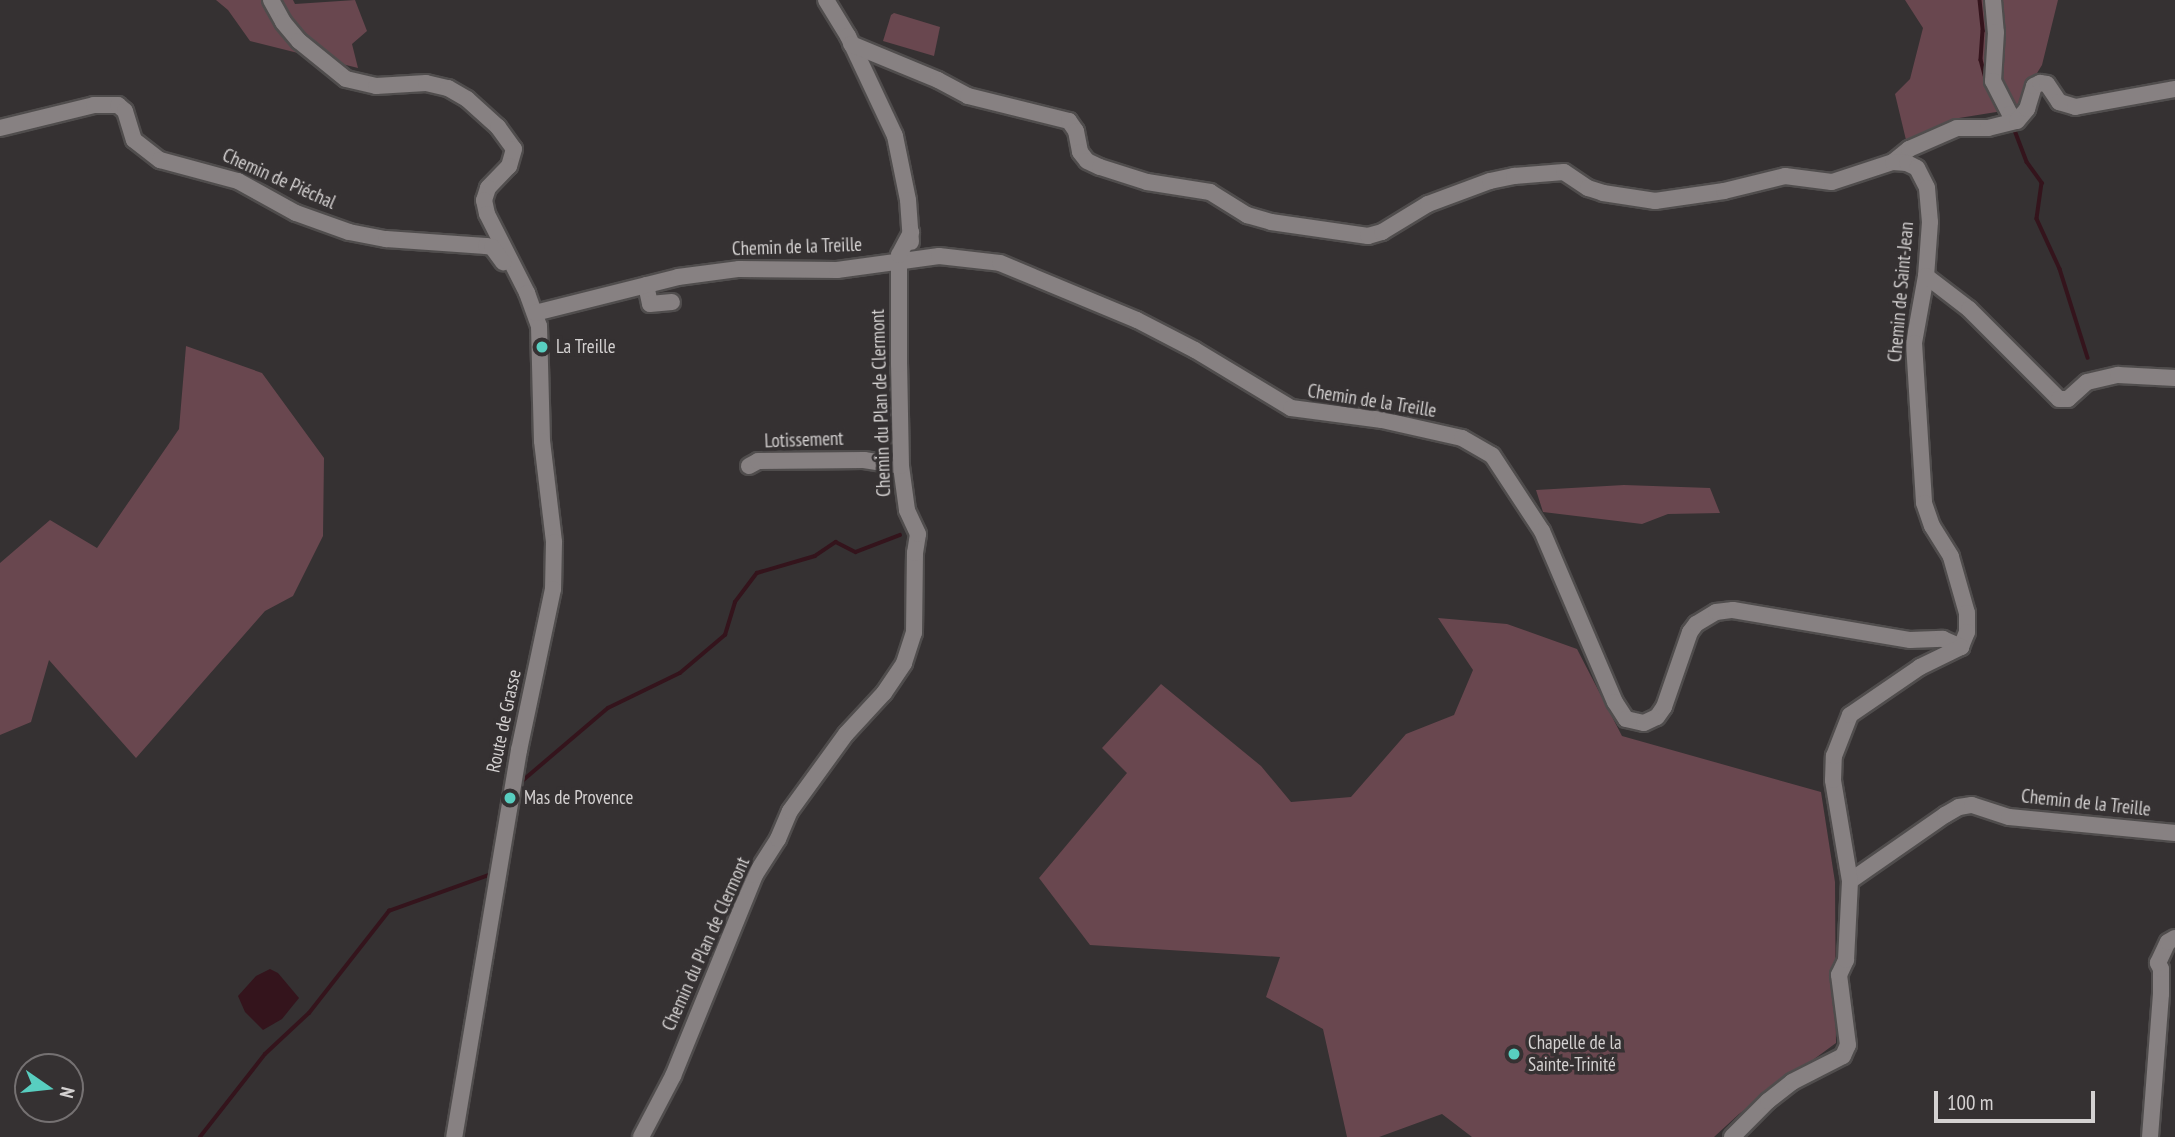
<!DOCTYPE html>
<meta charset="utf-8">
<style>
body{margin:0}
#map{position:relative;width:2175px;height:1137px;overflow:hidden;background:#353132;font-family:"PT Sans Narrow",sans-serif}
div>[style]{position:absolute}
.green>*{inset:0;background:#69474f}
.water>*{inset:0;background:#34141c}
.stream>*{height:3.5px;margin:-1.75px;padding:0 1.75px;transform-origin:1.75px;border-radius:1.75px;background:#34141c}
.roads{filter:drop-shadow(2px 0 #504d4d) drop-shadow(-2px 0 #504d4d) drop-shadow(0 2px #504d4d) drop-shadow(0 -2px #504d4d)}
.minor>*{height:16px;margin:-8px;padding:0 8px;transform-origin:8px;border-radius:8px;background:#878182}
.dots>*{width:19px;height:19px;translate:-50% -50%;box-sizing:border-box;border:4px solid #353132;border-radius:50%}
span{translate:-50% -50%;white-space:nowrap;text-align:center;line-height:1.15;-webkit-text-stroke:7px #353132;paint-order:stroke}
.street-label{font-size:19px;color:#d4d1d1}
.poi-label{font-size:19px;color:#d4d1d1}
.left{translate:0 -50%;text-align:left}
.north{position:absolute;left:14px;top:1053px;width:70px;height:70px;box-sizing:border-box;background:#353132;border:2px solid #757172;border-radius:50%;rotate:104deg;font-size:19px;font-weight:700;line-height:28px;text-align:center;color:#d4d1d1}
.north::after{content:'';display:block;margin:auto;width:24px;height:32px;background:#58cec0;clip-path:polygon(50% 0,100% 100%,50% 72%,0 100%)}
.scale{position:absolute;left:1934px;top:1091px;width:161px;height:32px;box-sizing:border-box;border:4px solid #d4d1d1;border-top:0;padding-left:9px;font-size:21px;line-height:24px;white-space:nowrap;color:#d4d1d1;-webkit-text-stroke:5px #353132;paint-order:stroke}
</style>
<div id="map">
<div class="green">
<i style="clip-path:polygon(216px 0,293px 0,295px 4px,355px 0,367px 31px,352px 44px,358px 68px,250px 41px,228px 10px)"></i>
<i style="clip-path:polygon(1905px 0,2058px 0,2042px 65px,2015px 109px,1959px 118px,1906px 140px,1895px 94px,1910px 79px,1923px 28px)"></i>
<i style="clip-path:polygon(894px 13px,940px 27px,934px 56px,883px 41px,891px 15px)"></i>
<i style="clip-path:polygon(186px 346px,262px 373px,324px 458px,323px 536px,293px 596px,265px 611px,136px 758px,49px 660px,31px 722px,0 735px,0 563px,50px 520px,97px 548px,179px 429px)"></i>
<i style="clip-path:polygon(1624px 485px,1710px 488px,1720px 513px,1668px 514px,1642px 524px,1543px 512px,1536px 490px)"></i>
<i style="clip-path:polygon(1438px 618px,1507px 624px,1577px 649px,1622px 736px,1821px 792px,1835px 882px,1836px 1043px,1739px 1114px,1714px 1137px,1472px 1137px,1442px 1114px,1379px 1137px,1347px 1137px,1323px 1029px,1266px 997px,1280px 957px,1090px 945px,1039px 878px,1127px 773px,1102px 748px,1161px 684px,1261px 766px,1291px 802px,1351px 797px,1406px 734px,1454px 715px,1473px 670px)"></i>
</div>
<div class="water">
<i style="clip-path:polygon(270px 969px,278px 973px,299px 998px,282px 1019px,263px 1030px,245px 1012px,238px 996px,256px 976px)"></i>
</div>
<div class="stream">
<i style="left:1980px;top:0;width:31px;rotate:84deg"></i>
<i style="left:1983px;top:31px;width:29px;rotate:94deg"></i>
<i style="left:1981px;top:60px;width:20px;rotate:75deg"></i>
<i style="left:1988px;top:86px;width:33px;rotate:65deg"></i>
<i style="left:2014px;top:128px;width:36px;rotate:69deg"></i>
<i style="left:2027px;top:162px;width:26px;rotate:54deg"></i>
<i style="left:2042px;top:183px;width:36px;rotate:98deg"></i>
<i style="left:2037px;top:219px;width:55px;rotate:65.3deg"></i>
<i style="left:2060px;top:269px;width:93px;rotate:72.5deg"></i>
<i style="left:521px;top:782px;width:114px;rotate:-40.4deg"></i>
<i style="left:608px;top:708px;width:80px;rotate:-25.9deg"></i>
<i style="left:680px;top:673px;width:59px;rotate:-40.2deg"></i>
<i style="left:725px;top:635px;width:34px;rotate:-73deg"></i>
<i style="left:735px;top:602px;width:36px;rotate:-53deg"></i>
<i style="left:757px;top:573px;width:60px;rotate:-16.3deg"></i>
<i style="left:815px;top:556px;width:25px;rotate:-34deg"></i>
<i style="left:836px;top:542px;width:22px;rotate:27deg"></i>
<i style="left:856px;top:552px;width:47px;rotate:-21.1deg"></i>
<i style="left:200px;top:1137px;width:105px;rotate:-51.9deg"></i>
<i style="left:265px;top:1054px;width:60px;rotate:-43deg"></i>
<i style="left:309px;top:1013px;width:130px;rotate:-51.9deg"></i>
<i style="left:389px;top:911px;width:106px;rotate:-19.8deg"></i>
</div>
<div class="roads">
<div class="minor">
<i style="left:271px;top:0;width:25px;rotate:61deg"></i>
<i style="left:283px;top:22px;width:25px;rotate:50deg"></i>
<i style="left:299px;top:41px;width:60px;rotate:39deg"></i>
<i style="left:346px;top:79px;width:31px;rotate:13deg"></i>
<i style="left:376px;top:86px;width:50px;rotate:-3.4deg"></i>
<i style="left:426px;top:83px;width:23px;rotate:13deg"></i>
<i style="left:448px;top:88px;width:22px;rotate:30deg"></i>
<i style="left:467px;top:99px;width:42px;rotate:42.1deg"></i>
<i style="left:498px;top:127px;width:27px;rotate:54deg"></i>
<i style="left:514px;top:149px;width:18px;rotate:106deg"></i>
<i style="left:509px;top:166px;width:30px;rotate:134deg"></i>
<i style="left:488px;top:188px;width:13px;rotate:108deg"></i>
<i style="left:484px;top:200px;width:14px;rotate:78deg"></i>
<i style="left:487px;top:214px;width:89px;rotate:63.1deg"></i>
<i style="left:527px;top:293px;width:35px;rotate:70deg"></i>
<i style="left:539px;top:326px;width:115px;rotate:88.5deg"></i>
<i style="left:542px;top:441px;width:102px;rotate:83.2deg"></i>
<i style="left:554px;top:542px;width:47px;rotate:91.2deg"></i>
<i style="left:553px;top:589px;width:165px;rotate:101.9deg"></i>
<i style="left:519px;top:750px;width:392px;rotate:99.5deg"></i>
<i style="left:826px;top:0;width:42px;rotate:58.6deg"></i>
<i style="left:848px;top:36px;width:110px;rotate:64.8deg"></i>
<i style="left:895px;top:136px;width:65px;rotate:78.5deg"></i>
<i style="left:908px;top:200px;width:42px;rotate:85.9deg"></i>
<i style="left:1993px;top:0;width:32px;rotate:85deg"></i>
<i style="left:1996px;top:32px;width:49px;rotate:93.5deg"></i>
<i style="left:1993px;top:81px;width:37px;rotate:63deg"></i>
<i style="left:2010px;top:114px;width:8px;rotate:90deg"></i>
<i style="left:851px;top:44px;width:94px;rotate:22.5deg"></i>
<i style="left:938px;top:80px;width:34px;rotate:28deg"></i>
<i style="left:968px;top:96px;width:104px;rotate:13.9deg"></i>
<i style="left:1069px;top:121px;width:12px;rotate:55deg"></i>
<i style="left:1076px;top:131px;width:21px;rotate:79deg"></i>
<i style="left:1080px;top:152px;width:11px;rotate:52deg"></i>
<i style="left:1087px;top:161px;width:14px;rotate:25deg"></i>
<i style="left:1100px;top:167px;width:49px;rotate:17.7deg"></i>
<i style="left:1147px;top:182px;width:64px;rotate:9deg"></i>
<i style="left:1210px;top:192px;width:44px;rotate:31.9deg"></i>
<i style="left:1247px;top:215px;width:25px;rotate:16deg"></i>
<i style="left:1271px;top:222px;width:98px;rotate:8.2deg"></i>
<i style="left:1368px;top:236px;width:15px;rotate:-16deg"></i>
<i style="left:1382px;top:232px;width:54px;rotate:-31.3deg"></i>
<i style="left:1428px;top:204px;width:66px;rotate:-20.4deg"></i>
<i style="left:1490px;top:181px;width:25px;rotate:-12deg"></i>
<i style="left:1514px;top:176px;width:50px;rotate:-4.6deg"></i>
<i style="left:1564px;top:172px;width:29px;rotate:34deg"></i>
<i style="left:1588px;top:188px;width:16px;rotate:18deg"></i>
<i style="left:1603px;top:193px;width:53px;rotate:8.7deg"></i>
<i style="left:1655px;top:201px;width:70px;rotate:-8.2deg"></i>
<i style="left:1724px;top:191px;width:63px;rotate:-13.8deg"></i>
<i style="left:1785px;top:176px;width:47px;rotate:7.3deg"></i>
<i style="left:1832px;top:182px;width:64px;rotate:-18.2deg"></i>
<i style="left:1893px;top:162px;width:21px;rotate:-39deg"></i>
<i style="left:1909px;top:149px;width:52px;rotate:-23.6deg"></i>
<i style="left:1957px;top:128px;width:31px"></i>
<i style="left:1988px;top:128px;width:30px;rotate:-14deg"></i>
<i style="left:2017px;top:121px;width:16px;rotate:-50deg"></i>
<i style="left:2027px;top:109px;width:24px;rotate:-73deg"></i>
<i style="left:2034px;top:86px;width:7px;rotate:-27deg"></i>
<i style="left:2040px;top:83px;width:7px;rotate:8deg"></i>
<i style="left:2047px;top:84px;width:22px;rotate:56deg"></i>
<i style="left:2059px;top:102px;width:17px;rotate:17deg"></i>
<i style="left:2075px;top:107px;width:102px;rotate:-10.2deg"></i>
<i style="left:0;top:128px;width:97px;rotate:-13.7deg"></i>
<i style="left:94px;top:105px;width:24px"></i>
<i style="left:118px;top:105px;width:9px;rotate:41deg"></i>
<i style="left:125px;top:111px;width:30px;rotate:73deg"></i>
<i style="left:134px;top:140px;width:33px;rotate:38deg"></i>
<i style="left:160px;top:160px;width:81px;rotate:15.1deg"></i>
<i style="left:238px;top:181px;width:66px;rotate:28.9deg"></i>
<i style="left:296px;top:213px;width:56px;rotate:19.7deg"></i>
<i style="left:349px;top:232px;width:38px;rotate:11deg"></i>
<i style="left:386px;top:239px;width:100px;rotate:4deg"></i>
<i style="left:486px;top:246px;width:6px;rotate:9deg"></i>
<i style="left:492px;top:247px;width:19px;rotate:54deg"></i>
<i style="left:1893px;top:162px;width:14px;rotate:4deg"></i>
<i style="left:1907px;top:163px;width:11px;rotate:27deg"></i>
<i style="left:1917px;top:168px;width:22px;rotate:63deg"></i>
<i style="left:1927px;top:188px;width:34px;rotate:85deg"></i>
<i style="left:1930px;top:222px;width:54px;rotate:94.2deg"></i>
<i style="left:1926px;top:276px;width:68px;rotate:100.2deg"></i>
<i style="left:1914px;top:343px;width:160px;rotate:86.4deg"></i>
<i style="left:1924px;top:503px;width:24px;rotate:71deg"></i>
<i style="left:1932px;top:526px;width:36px;rotate:58deg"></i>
<i style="left:1951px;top:557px;width:58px;rotate:74.1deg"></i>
<i style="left:1967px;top:613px;width:19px;rotate:90deg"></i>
<i style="left:1967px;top:632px;width:16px;rotate:112deg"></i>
<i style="left:1926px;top:276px;width:54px;rotate:37.5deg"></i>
<i style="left:1969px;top:309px;width:127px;rotate:45deg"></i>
<i style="left:2059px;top:399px;width:9px"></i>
<i style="left:2068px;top:399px;width:25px;rotate:-42deg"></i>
<i style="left:2087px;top:382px;width:32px;rotate:-13deg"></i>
<i style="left:2118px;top:375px;width:57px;rotate:3deg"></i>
<i style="left:646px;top:285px;width:19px;rotate:78deg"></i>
<i style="left:650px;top:304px;width:22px;rotate:-5deg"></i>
<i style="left:535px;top:313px;width:147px;rotate:-14.1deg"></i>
<i style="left:678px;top:277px;width:62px;rotate:-7.5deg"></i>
<i style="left:739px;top:269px;width:98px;rotate:0.6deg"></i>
<i style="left:837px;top:270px;width:103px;rotate:-7.8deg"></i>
<i style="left:939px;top:256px;width:61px;rotate:6.5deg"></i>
<i style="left:1000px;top:263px;width:148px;rotate:22.6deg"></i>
<i style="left:1137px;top:320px;width:65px;rotate:27.3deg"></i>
<i style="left:1195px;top:350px;width:112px;rotate:31.1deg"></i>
<i style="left:1291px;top:408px;width:92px;rotate:7.5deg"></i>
<i style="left:1382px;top:420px;width:82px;rotate:12.7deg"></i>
<i style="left:1462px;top:438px;width:34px;rotate:30deg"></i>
<i style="left:1492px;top:455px;width:91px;rotate:56.7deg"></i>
<i style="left:1542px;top:531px;width:186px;rotate:66.9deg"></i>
<i style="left:1615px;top:702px;width:20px;rotate:57deg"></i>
<i style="left:1626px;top:719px;width:18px;rotate:13deg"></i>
<i style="left:1644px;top:723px;width:14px;rotate:-25deg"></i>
<i style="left:1657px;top:717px;width:12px;rotate:-55deg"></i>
<i style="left:1664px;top:707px;width:79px;rotate:-70.9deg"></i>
<i style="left:1690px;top:632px;width:10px;rotate:-53deg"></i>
<i style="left:1696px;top:624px;width:23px;rotate:-31deg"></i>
<i style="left:1716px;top:612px;width:17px;rotate:-7deg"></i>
<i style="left:1733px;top:610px;width:180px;rotate:9.6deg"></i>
<i style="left:1910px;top:640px;width:33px;rotate:-2deg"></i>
<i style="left:1943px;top:639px;width:20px;rotate:24deg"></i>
<i style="left:749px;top:466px;width:10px;rotate:-29deg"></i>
<i style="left:758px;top:461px;width:106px;rotate:-0.5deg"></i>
<i style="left:864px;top:460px;width:37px;rotate:9deg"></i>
<i style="left:1850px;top:881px;width:116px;rotate:-34.8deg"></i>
<i style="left:1945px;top:815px;width:16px;rotate:-30deg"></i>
<i style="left:1959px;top:807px;width:13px;rotate:-9deg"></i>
<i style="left:1972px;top:805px;width:39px;rotate:18deg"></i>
<i style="left:2009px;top:817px;width:167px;rotate:5.5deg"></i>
<i style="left:641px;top:1137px;width:69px;rotate:-62.3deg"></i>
<i style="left:673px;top:1076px;width:217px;rotate:-67.8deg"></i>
<i style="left:755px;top:875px;width:43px;rotate:-57.4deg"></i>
<i style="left:778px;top:839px;width:30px;rotate:-67deg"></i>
<i style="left:790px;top:811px;width:95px;rotate:-54deg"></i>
<i style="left:846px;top:734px;width:56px;rotate:-47.2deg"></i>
<i style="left:884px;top:693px;width:36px;rotate:-56deg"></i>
<i style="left:904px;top:663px;width:32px;rotate:-72deg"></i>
<i style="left:914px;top:633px;width:80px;rotate:-89.3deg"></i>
<i style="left:915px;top:553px;width:19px;rotate:-81deg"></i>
<i style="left:918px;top:534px;width:26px;rotate:-115deg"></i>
<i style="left:907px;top:510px;width:44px;rotate:-97.8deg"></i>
<i style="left:901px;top:466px;width:102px;rotate:-91.1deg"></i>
<i style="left:899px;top:364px;width:109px;rotate:-90deg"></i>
<i style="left:899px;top:255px;width:26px;rotate:-62deg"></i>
<i style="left:1732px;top:1137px;width:51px;rotate:-45deg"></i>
<i style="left:1768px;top:1101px;width:31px;rotate:-38deg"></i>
<i style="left:1792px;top:1082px;width:57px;rotate:-27deg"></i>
<i style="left:1843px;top:1056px;width:12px;rotate:-66deg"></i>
<i style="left:1848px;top:1045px;width:71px;rotate:-97.3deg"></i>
<i style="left:1839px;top:975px;width:17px;rotate:-65deg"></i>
<i style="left:1846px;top:960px;width:79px;rotate:-87.1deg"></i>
<i style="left:1850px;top:881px;width:102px;rotate:-99.6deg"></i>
<i style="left:1833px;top:780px;width:24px;rotate:-88deg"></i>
<i style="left:1834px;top:756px;width:44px;rotate:-68.7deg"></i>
<i style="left:1850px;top:715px;width:85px;rotate:-34.4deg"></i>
<i style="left:1920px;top:667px;width:46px;rotate:-26deg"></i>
<i style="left:2150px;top:1137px;width:143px;rotate:-85.6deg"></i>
<i style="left:2161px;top:994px;width:25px;rotate:-90deg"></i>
<i style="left:2161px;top:969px;width:7px;rotate:-117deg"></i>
<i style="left:2158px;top:963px;width:23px;rotate:-65deg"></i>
<i style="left:2168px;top:942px;width:8px;rotate:-30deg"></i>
</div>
</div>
<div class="dots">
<i style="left:542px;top:347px;background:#58cec0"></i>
<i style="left:510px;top:798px;background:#58cec0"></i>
<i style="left:1514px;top:1054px;background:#58cec0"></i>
</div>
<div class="street-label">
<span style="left:279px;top:179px;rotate:24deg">Chemin de Piéchal</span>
<span style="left:797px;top:247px;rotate:-2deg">Chemin de la Treille</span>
<span style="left:1901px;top:292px;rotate:-85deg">Chemin de Saint-Jean</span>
<span style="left:1372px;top:401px;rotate:9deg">Chemin de la Treille</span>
<span style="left:881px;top:403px;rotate:-92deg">Chemin du Plan de Clermont</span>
<span style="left:804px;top:440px;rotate:-2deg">Lotissement</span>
<span style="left:504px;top:721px;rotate:-78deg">Route de Grasse</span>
<span style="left:2086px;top:803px;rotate:6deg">Chemin de la Treille</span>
<span style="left:706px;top:944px;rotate:-66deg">Chemin du Plan de Clermont</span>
</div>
<div class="poi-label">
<span class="left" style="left:556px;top:347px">La Treille</span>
<span class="left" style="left:524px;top:798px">Mas de Provence</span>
<span class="left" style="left:1528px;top:1054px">Chapelle de la<br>Sainte-Trinité</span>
</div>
<div class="north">N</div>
<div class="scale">100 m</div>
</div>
